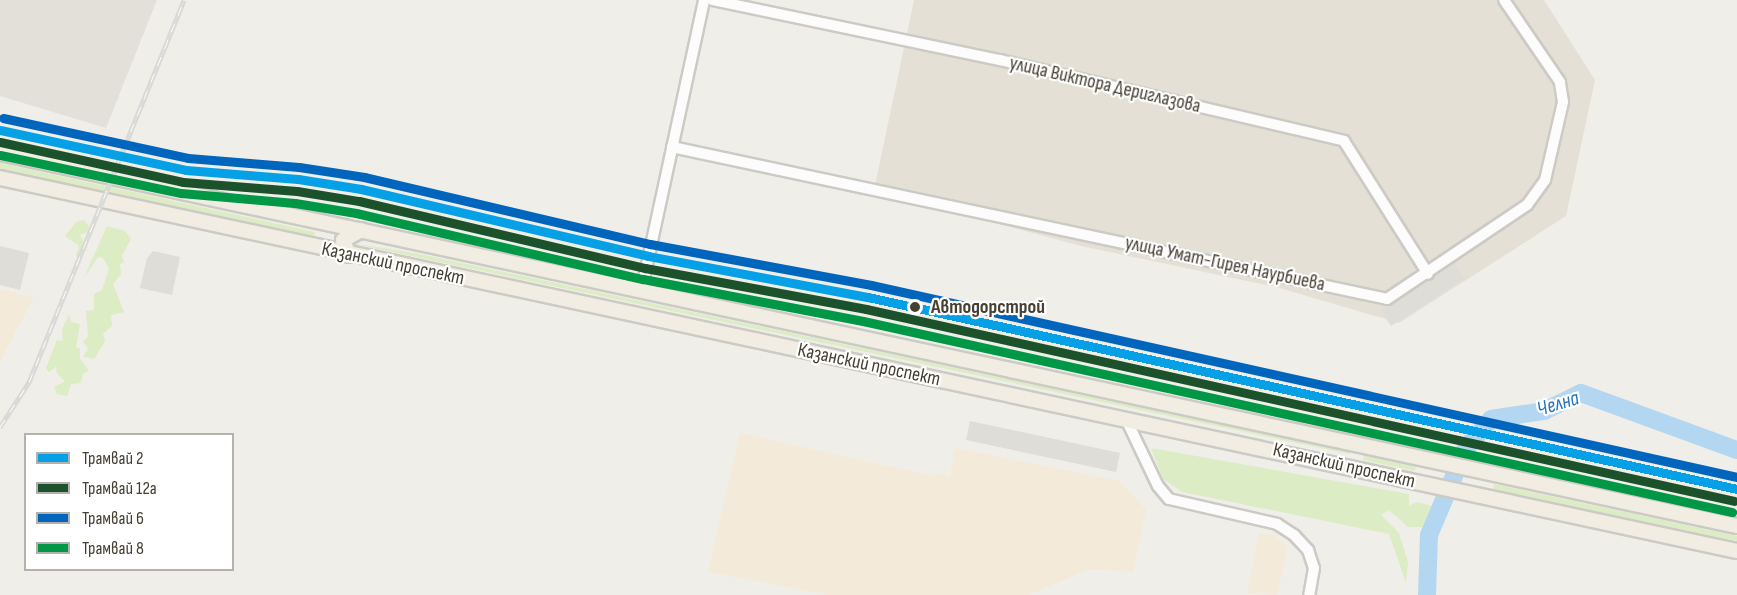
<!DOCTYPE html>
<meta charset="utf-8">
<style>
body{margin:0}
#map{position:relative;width:1737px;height:595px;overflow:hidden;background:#f0eee8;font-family:"Sofia Sans Condensed",sans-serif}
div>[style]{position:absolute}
.residential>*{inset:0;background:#e5e0d5}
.commercial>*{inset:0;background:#f4ead9}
.industrial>*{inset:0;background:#e3dfd9}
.green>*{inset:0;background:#dcecc5}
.parking>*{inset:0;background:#dfddd8}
.river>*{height:18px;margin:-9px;padding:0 9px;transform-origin:9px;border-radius:9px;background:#b4d7f1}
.roads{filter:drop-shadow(2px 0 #cccac4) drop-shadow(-2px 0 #cccac4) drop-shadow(0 2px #cccac4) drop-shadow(0 -2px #cccac4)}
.minor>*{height:10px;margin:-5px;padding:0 5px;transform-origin:5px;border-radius:5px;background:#fdfcfc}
.major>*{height:14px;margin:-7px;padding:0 7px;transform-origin:7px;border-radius:7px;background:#f1ede2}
.rail>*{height:5px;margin-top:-2.5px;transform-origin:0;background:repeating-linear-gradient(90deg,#fff 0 9px,#d9d9d8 0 18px);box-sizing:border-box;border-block:2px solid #d9d9d8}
.tram-1>*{height:9px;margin:-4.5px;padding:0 4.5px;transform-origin:4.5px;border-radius:4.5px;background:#06a0e6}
.tram-2>*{height:9px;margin:-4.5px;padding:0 4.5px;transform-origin:4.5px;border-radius:4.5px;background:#1b522b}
.tram-3>*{height:9px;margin:-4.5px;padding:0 4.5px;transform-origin:4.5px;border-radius:4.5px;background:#0065bd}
.tram-4>*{height:9px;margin:-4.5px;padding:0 4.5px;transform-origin:4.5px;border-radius:4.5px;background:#009746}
.dots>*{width:16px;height:16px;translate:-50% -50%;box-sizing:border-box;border:3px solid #fff;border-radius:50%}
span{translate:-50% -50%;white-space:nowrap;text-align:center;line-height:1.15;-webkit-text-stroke:4.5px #fff;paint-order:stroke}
.street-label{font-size:20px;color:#463f33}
.stop-label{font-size:20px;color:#463f33;font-weight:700}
.left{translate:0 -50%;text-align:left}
.water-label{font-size:21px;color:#2675b8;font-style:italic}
.legend{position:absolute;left:24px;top:433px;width:210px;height:138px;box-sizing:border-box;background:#fff;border:2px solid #b5b2ad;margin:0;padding:8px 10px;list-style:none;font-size:18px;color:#463f33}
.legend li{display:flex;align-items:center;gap:12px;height:30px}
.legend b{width:30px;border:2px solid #b5b2ad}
</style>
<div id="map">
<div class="residential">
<i style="clip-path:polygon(914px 0,1544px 0,1595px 80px,1566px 216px,1399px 323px,1276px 287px,1081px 246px,874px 190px)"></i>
</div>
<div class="commercial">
<i style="clip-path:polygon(0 289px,34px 297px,0 362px)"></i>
<i style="clip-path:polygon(740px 433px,933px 476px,940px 473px,950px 477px,955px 448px,1120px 481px,1146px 510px,1133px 572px,1089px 569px,1029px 595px,830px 595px,708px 572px)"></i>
<i style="clip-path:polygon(1259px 533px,1275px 535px,1288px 547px,1277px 595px,1247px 593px)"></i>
</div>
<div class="industrial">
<i style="clip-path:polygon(0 0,157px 0,106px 128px,0 96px)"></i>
</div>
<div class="green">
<i style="clip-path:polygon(0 163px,315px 232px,314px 237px,0 169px)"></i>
<i style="clip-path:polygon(84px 220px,89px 226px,88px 232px,80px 235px,86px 247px,79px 262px,76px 255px,79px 246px,65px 236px,76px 222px)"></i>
<i style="clip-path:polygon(107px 226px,125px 231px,131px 239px,122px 256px,124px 262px,120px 264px,121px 274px,113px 284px,124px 312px,111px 315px,112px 326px,103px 334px,105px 341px,94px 359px,83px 357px,88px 349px,83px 341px,88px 336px,86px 311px,94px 310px,94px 294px,102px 290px,109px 269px,103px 258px,98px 257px,84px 278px)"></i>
<i style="clip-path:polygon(345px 242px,415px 253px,1350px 452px,1349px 454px)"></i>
<i style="clip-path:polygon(69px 314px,71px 322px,80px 324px,76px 348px,80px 348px,80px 359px,89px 370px,83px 374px,81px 383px,71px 384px,67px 396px,57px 394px,54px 387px,65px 381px,57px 374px,56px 367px,49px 372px,46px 368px,57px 340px,63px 341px,62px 330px)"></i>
<i style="clip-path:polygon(1151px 448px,1409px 494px,1409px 506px,1417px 502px,1436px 507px,1428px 527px,1408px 527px,1389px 510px,1381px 515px,1399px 533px,1408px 562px,1406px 583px,1389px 534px,1182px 492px,1163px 479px)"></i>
<i style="clip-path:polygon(1364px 455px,1416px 466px,1415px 471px,1363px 460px)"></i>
<i style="clip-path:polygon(1494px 484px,1737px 536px,1737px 541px,1493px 490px)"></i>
</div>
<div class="parking">
<i style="clip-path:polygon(0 246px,29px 253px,20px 290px,0 285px)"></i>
<i style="clip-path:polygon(153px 251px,180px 257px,172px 295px,140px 288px,147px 258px)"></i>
<i style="clip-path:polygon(1455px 263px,1465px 279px,1391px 326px,1380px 310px)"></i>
<i style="clip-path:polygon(970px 421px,1120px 453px,1116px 472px,966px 440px)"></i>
</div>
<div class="river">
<i style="left:1427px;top:595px;width:60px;rotate:-88.1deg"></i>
<i style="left:1429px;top:535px;width:95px;rotate:-67deg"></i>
<i style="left:1466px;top:448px;width:38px;rotate:-49deg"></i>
<i style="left:1491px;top:419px;width:54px;rotate:-8.6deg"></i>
<i style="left:1544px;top:411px;width:41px;rotate:-25.9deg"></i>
<i style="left:1581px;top:393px;width:166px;rotate:20.1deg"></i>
</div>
<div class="roads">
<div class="minor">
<i style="left:712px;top:0;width:294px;rotate:11.8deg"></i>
<i style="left:1000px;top:60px;width:353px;rotate:13.2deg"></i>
<i style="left:1344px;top:141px;width:157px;rotate:57.7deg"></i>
<i style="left:672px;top:147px;width:731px;rotate:12deg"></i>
<i style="left:1387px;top:299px;width:169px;rotate:-33.9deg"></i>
<i style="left:1527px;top:205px;width:31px;rotate:-54deg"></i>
<i style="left:1545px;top:180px;width:80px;rotate:-77deg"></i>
<i style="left:1563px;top:102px;width:20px;rotate:-99deg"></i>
<i style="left:1560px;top:82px;width:99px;rotate:-124.3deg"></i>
<i style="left:641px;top:292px;width:299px;rotate:-77.8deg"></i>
<i style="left:1126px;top:419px;width:74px;rotate:64.5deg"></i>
<i style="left:1158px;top:486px;width:17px;rotate:50deg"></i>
<i style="left:1169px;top:499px;width:111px;rotate:13deg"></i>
<i style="left:1277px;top:524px;width:20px;rotate:33deg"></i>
<i style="left:1294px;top:535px;width:21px;rotate:47deg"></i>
<i style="left:1308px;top:550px;width:19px;rotate:72deg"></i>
<i style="left:1314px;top:568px;width:27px;rotate:100deg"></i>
</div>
<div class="major">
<i style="left:0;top:153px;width:1777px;rotate:12.12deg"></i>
<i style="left:0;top:178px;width:1777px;rotate:12.12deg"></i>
<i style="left:349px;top:255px;width:16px;rotate:-112deg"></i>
<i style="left:343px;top:240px;width:21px;rotate:-28deg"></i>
</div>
</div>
<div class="rail">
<i style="left:0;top:427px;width:54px;rotate:-57.2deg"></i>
<i style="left:29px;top:382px;width:412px;rotate:-67.9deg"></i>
</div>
<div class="tram-1">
<i style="left:0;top:130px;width:190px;rotate:12.1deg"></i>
<i style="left:186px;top:170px;width:112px;rotate:4.6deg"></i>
<i style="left:298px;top:179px;width:64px;rotate:9deg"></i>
<i style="left:361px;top:189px;width:295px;rotate:13.1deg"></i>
<i style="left:648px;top:256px;width:224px;rotate:10.6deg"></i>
<i style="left:868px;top:297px;width:890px;rotate:12.46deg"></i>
</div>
<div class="tram-2">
<i style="left:0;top:142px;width:187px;rotate:12.3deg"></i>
<i style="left:183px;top:182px;width:114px;rotate:4.5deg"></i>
<i style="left:297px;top:191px;width:63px;rotate:9.2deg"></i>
<i style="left:359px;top:201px;width:294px;rotate:13.2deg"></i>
<i style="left:645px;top:268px;width:225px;rotate:10.5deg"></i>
<i style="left:866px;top:309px;width:889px;rotate:12.47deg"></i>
</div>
<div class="tram-3">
<i style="left:3px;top:118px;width:189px;rotate:12.2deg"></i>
<i style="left:188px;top:158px;width:111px;rotate:4.6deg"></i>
<i style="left:299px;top:167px;width:66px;rotate:8.7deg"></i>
<i style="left:364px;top:177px;width:294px;rotate:13.2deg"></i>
<i style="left:650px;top:244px;width:225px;rotate:10.5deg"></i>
<i style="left:871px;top:285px;width:887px;rotate:12.5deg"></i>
</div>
<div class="tram-4">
<i style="left:0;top:155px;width:185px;rotate:11.9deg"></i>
<i style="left:181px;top:193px;width:114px;rotate:5deg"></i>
<i style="left:295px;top:203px;width:62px;rotate:9.3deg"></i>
<i style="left:356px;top:213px;width:294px;rotate:13deg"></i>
<i style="left:643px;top:279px;width:224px;rotate:10.8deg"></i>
<i style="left:863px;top:321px;width:890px;rotate:12.4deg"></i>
</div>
<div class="dots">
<i style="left:915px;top:307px;background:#463f33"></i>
</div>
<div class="street-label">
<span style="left:1105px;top:85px;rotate:13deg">улица Виктора Дериглазова</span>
<span style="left:393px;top:264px;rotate:12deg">Казанский проспект</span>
<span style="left:1225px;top:264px;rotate:12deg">улица Умат-Гирея Наурбиева</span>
<span style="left:869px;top:365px;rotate:12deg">Казанский проспект</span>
<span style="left:1344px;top:466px;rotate:13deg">Казанский проспект</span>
</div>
<div class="stop-label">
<span class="left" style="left:931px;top:307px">Автодорстрой</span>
</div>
<div class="water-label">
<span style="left:1558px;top:404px;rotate:-17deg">Челна</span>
</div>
<ul class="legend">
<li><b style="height:8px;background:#06a0e6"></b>Трамвай 2</li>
<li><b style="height:8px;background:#1b522b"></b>Трамвай 12а</li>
<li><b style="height:8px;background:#0065bd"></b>Трамвай 6</li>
<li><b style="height:8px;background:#009746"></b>Трамвай 8</li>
</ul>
</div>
